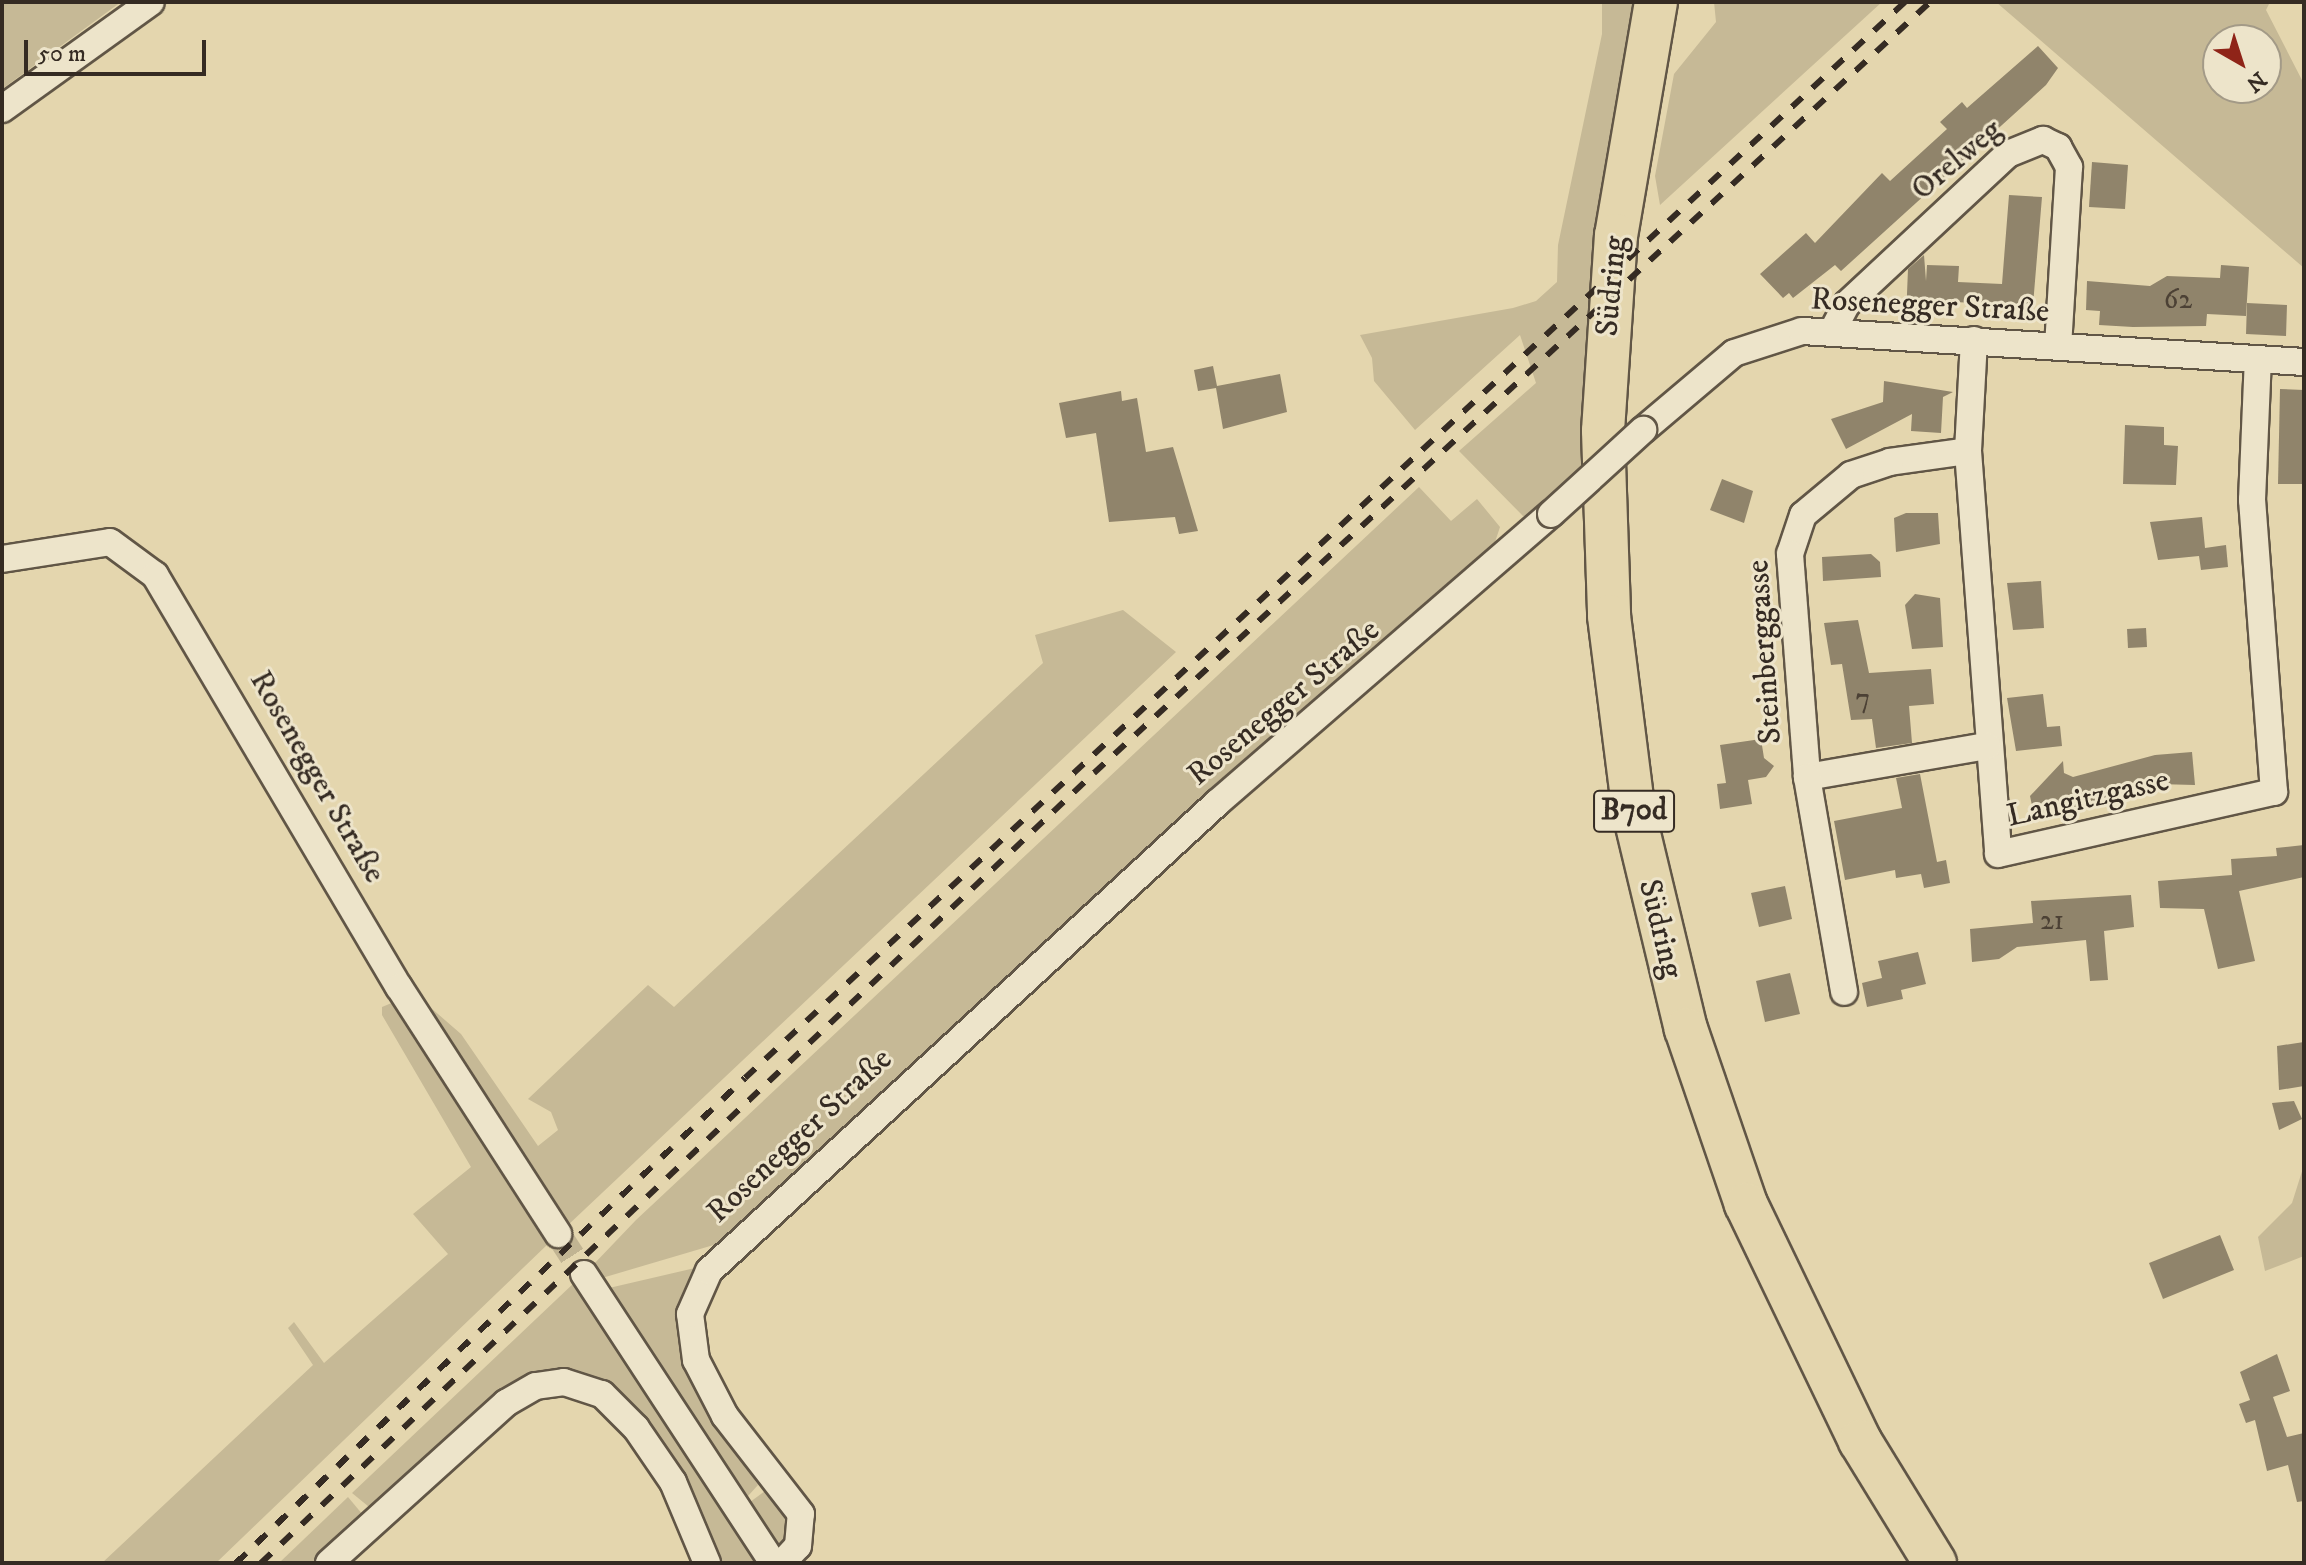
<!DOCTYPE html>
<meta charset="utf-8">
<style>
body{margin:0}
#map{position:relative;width:2306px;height:1565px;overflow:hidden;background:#e4d6ae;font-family:"IM FELL DW Pica",serif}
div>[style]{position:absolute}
.green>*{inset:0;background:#c6b996}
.building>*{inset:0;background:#90846b}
.street-tunnel>*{height:26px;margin-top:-13px;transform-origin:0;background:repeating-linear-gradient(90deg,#c1b492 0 26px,transparent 0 39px)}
.roads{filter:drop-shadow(2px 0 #615646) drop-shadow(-2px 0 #615646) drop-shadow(0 2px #615646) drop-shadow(0 -2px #615646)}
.street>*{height:26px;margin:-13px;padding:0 13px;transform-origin:13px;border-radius:13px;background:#ede4ca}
.primary>*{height:42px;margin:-21px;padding:0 21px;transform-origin:21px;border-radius:21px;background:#e4d6ae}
.rail>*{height:6px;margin-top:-3px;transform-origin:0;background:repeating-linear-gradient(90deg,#352b23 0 14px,transparent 0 28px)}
.bridges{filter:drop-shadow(2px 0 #615646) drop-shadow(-2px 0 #615646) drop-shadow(0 2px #615646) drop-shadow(0 -2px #615646)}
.street-bridge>*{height:26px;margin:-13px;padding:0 13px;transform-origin:13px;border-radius:13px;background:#ede4ca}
span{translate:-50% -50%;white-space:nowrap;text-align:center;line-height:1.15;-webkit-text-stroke:6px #ede4ca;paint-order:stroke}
.number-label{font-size:28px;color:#4c4135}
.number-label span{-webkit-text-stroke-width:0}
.shield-label span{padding:2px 6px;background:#ede4ca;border:2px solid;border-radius:6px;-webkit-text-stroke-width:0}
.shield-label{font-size:30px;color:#352b23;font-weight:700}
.street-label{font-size:32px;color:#352b23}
.frame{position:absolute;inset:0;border:4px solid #352b23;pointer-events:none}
.north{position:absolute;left:2202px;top:24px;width:80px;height:80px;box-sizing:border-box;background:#ede4ca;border:2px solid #a39a87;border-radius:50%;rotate:141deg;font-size:22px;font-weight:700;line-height:32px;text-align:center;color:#352b23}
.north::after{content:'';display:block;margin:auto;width:28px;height:36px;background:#8f2418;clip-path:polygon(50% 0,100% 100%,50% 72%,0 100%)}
.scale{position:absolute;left:24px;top:40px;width:182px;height:36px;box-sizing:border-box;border:4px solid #352b23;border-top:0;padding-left:10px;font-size:24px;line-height:28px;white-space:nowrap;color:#352b23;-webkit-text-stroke:6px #ede4ca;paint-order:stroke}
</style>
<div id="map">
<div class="green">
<i style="clip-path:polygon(2px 2px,121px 2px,2px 89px)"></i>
<i style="clip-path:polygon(1602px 2px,1639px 2px,1602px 184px,1587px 346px,1584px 469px,1533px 515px,1523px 516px,1459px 451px,1536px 383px,1520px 335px,1415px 430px,1374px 381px,1372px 358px,1360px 335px,1513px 308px,1536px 301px,1557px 282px,1558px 245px,1602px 34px)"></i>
<i style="clip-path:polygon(1714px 2px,1882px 2px,1660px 205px,1655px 176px,1674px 74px,1716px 22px)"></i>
<i style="clip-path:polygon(evenodd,1996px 2px,2270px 2px,2266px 10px,2304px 84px,2304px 268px,1996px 2px,2218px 40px,2266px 40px,2266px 88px,2218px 88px,2218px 40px)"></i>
<i style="clip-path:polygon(1419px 487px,1451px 521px,1477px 499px,1500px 527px,1492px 551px,717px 1244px,602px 1278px,593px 1265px,636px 1220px)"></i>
<i style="clip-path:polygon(1123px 610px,1176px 652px,567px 1226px,423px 1001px,461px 1034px,538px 1146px,558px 1130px,551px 1112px,528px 1099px,648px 985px,674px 1007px,1043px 663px,1035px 635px)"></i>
<i style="clip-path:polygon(394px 1002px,549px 1243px,216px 1563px,102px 1563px,313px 1365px,288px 1328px,294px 1322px,324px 1363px,448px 1254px,413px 1214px,471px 1167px,382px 1015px,382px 1007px)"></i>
<i style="clip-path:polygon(2304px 1165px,2304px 1256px,2265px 1271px,2258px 1237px,2292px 1203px)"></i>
<i style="clip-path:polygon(695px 1268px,681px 1305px,681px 1348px,703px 1402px,758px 1485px,748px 1496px,609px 1288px)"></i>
<i style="clip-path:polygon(575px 1282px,752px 1551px,753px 1563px,715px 1563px,691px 1498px,561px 1372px,374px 1511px,352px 1493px)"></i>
<i style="clip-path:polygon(769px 1488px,790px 1514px,788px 1537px,778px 1544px,746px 1505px)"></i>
<i style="clip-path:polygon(348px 1497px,363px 1515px,318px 1563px,279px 1563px)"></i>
</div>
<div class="building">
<i style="clip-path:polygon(2038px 46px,2058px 68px,2046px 85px,1841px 271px,1835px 265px,1793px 298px,1789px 293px,1783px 298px,1760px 274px,1806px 233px,1815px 243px,1882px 173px,1890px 181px,1947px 129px,1940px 122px,1962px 102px,1967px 108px)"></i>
<i style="clip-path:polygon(2092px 162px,2128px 165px,2125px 209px,2089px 207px)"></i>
<i style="clip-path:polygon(2009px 195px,2042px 197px,2033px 305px,1925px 301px,1925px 319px,1906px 318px,1908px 269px,1924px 255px,1926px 281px,1927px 265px,1959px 266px,1958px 282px,2002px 284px)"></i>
<i style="clip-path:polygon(2221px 265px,2249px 267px,2246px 316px,2207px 314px,2206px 326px,2133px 327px,2099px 325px,2100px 311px,2086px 310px,2087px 281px,2150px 286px,2167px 276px,2220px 278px)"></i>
<i style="clip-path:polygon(2247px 303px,2287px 305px,2286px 336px,2246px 334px)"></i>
<i style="clip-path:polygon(1213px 366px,1217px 386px,1280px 374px,1287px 412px,1223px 429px,1216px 388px,1198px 391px,1194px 370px)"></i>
<i style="clip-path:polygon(1884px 381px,1953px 392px,1943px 397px,1941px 433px,1911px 431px,1912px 414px,1846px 449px,1831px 419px,1883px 402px)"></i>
<i style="clip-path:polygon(2280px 389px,2304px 390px,2304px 484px,2278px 484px)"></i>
<i style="clip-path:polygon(1121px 391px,1122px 401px,1137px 398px,1146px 452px,1173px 447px,1198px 531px,1179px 534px,1175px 517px,1109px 522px,1096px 433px,1066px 438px,1059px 403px)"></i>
<i style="clip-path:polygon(2125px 425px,2164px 427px,2164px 445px,2178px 446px,2176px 485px,2123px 484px)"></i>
<i style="clip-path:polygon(1722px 479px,1753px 491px,1744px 523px,1710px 510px)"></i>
<i style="clip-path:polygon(1906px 513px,1938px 513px,1940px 544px,1896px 552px,1894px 518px)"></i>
<i style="clip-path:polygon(2202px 517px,2205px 548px,2226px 545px,2228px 567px,2201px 570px,2199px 556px,2158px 560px,2150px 522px)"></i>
<i style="clip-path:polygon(1871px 554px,1880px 562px,1881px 577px,1823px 581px,1822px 557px)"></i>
<i style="clip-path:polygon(2041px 581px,2044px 628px,2013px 630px,2007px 583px)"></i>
<i style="clip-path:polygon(1915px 594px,1940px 598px,1943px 647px,1912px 649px,1905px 605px)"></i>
<i style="clip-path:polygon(1858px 620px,1869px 673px,1931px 669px,1934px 704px,1909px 706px,1912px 743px,1876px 748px,1872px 719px,1851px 720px,1842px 664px,1831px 665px,1824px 623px)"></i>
<i style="clip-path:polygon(2146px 628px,2147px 647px,2128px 648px,2127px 629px)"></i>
<i style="clip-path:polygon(2043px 694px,2047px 727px,2060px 726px,2062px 746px,2016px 751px,2007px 698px)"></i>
<i style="clip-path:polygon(1761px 739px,1764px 758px,1774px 766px,1766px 777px,1748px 780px,1752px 804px,1720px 809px,1717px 784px,1726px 783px,1720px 745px)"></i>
<i style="clip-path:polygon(2192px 752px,2195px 785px,2157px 784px,2035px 820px,2030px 796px,2063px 761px,2064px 773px,2073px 777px,2155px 755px)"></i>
<i style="clip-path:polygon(1920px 774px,1937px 862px,1946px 860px,1950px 883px,1924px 888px,1921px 874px,1896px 878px,1895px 870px,1845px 880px,1834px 821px,1902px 808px,1896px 778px)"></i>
<i style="clip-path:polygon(2304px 845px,2304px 877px,2239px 891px,2255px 961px,2218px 969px,2204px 909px,2160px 908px,2158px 881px,2232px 875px,2231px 859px,2277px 856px,2276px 848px)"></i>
<i style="clip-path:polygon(1785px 886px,1792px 919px,1759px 927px,1751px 893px)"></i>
<i style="clip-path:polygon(2131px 895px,2134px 927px,2104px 931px,2108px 980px,2090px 981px,2086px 940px,2017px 947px,1999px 959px,1972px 962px,1970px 929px,2033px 923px,2031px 901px)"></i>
<i style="clip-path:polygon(1918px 952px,1926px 984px,1901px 990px,1903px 999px,1867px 1007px,1862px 983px,1882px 978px,1878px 961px)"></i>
<i style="clip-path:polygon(1790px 973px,1800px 1014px,1765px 1022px,1756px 981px)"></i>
<i style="clip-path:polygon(2304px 1042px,2304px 1086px,2279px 1090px,2277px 1046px)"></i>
<i style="clip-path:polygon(2294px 1101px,2302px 1119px,2279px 1130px,2272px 1103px)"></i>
<i style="clip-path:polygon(2220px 1235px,2234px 1270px,2163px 1299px,2149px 1263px)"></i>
<i style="clip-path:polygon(2277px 1354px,2290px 1391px,2273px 1397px,2287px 1437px,2304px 1433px,2304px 1501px,2297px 1502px,2288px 1465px,2267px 1471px,2255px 1420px,2246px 1423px,2239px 1404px,2250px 1400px,2240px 1372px)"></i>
</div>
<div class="street-tunnel">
<i style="left:558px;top:1234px;width:48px;rotate:57deg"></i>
</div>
<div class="roads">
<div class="street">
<i style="left:2px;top:109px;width:183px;rotate:-35.7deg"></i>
<i style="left:1834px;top:328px;width:27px;rotate:-62deg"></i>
<i style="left:1847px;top:304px;width:220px;rotate:-43deg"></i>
<i style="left:2008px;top:154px;width:38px;rotate:-22deg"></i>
<i style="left:2043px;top:140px;width:17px;rotate:25deg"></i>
<i style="left:2058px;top:147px;width:23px;rotate:61deg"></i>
<i style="left:2069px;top:167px;width:179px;rotate:93.5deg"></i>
<i style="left:1974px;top:340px;width:111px;rotate:93.1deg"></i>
<i style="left:1968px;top:451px;width:404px;rotate:85.7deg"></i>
<i style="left:1998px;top:854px;width:283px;rotate:-12.7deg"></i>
<i style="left:2274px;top:792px;width:293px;rotate:-94.3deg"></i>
<i style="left:2252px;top:500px;width:141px;rotate:-87.6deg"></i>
<i style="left:1643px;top:430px;width:119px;rotate:-40.2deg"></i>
<i style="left:1734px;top:353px;width:71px;rotate:-17.9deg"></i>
<i style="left:1802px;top:331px;width:503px;rotate:3.53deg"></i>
<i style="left:1968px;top:451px;width:79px;rotate:172deg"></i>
<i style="left:1890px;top:462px;width:41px;rotate:161.6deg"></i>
<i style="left:1851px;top:475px;width:62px;rotate:140.2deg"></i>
<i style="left:1803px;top:515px;width:41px;rotate:108.4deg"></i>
<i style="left:1790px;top:554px;width:224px;rotate:85.6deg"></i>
<i style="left:1807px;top:777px;width:183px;rotate:-9.8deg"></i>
<i style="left:2px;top:559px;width:109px;rotate:-8.9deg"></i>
<i style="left:110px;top:542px;width:56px;rotate:36.3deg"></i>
<i style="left:155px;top:575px;width:479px;rotate:59.4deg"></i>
<i style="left:399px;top:987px;width:294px;rotate:57.2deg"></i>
<i style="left:1807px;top:777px;width:218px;rotate:80.2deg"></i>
<i style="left:584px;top:1274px;width:345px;rotate:56.8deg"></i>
<i style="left:329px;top:1563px;width:239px;rotate:-42.1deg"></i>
<i style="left:506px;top:1403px;width:34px;rotate:-30deg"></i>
<i style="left:536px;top:1386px;width:28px;rotate:-8deg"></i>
<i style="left:564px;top:1382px;width:40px;rotate:18deg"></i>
<i style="left:602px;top:1394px;width:48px;rotate:45deg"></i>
<i style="left:636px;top:1428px;width:65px;rotate:55.6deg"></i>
<i style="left:673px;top:1482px;width:88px;rotate:67.2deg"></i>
<i style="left:782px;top:1563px;width:23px;rotate:-47deg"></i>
<i style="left:798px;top:1546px;width:32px;rotate:-85deg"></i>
<i style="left:801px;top:1514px;width:124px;rotate:-127.8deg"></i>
<i style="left:725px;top:1416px;width:63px;rotate:-117.4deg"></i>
<i style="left:696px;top:1360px;width:46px;rotate:-97.4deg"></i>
<i style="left:690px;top:1314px;width:47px;rotate:-66.2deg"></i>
<i style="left:709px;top:1271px;width:691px;rotate:-42.65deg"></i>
<i style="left:1217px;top:803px;width:442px;rotate:-40.9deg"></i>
</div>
<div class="primary">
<i style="left:1656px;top:2px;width:236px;rotate:99.7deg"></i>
<i style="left:1616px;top:235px;width:196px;rotate:93.8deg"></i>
<i style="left:1603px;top:431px;width:185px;rotate:88.1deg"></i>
<i style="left:1609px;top:616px;width:199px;rotate:82.8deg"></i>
<i style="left:1634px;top:813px;width:222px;rotate:76.5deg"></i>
<i style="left:1686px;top:1029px;width:185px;rotate:71.1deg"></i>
<i style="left:1746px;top:1204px;width:263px;rotate:64.3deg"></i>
<i style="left:1860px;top:1441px;width:143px;rotate:58.4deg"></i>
</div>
</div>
<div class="rail">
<i style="left:236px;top:1563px;width:703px;rotate:-43.62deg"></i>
<i style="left:745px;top:1078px;width:1582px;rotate:-42.85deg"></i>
<i style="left:261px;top:1563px;width:1148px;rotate:-43.48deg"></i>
<i style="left:1094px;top:773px;width:1137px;rotate:-42.68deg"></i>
</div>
<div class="bridges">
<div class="street-bridge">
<i style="left:1551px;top:514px;width:125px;rotate:-42.4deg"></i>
</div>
</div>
<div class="number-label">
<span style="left:2178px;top:300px">62</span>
<span style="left:1863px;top:699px">7</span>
<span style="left:2052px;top:921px">21</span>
</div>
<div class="shield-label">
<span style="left:1634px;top:811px">B70d</span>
</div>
<div class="street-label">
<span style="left:1957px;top:160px;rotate:-40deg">Orelweg</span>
<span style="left:1612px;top:286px;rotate:-85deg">Südring</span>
<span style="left:1930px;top:306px;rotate:3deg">Rosenegger Straße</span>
<span style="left:1765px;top:652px;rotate:-94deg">Steinberggasse</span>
<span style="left:1284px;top:703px;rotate:-40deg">Rosenegger Straße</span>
<span style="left:317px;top:777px;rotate:60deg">Rosenegger Straße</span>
<span style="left:2088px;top:799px;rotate:-13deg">Langitzgasse</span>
<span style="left:1660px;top:929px;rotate:76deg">Südring</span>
<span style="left:800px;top:1136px;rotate:-43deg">Rosenegger Straße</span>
</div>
<div class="frame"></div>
<div class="north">N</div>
<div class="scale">50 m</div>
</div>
